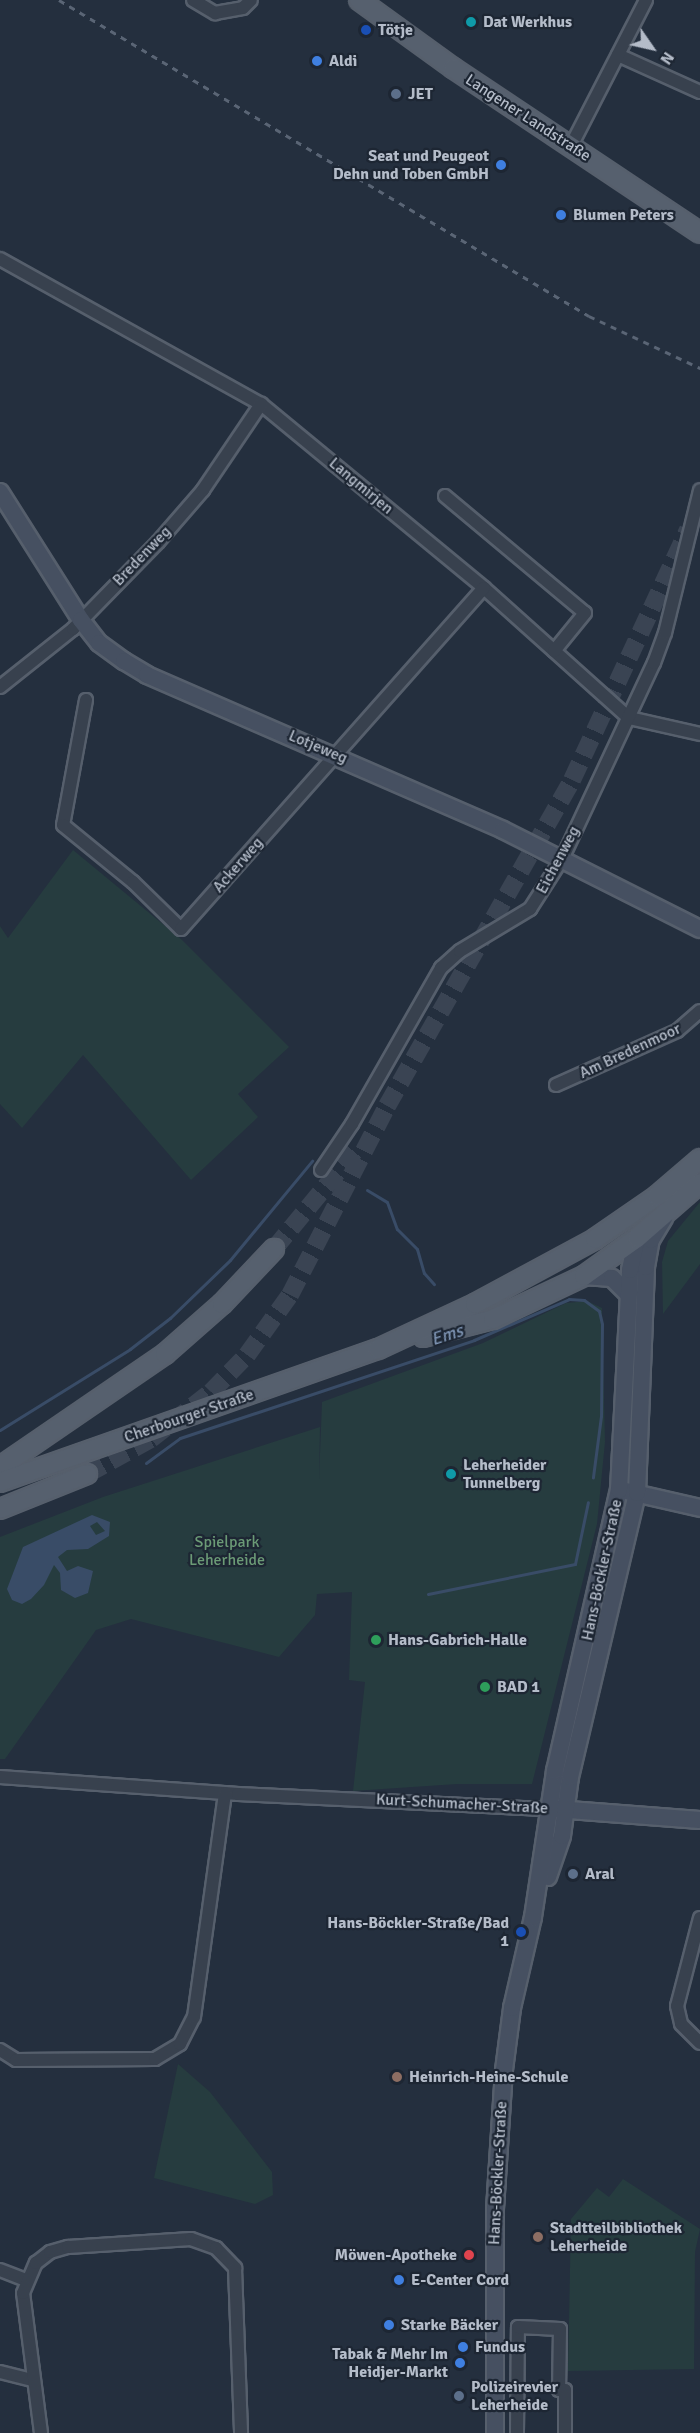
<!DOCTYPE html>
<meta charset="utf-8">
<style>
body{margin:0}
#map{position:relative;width:700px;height:2433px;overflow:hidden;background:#242f3e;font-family:Signika,sans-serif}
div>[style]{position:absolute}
.green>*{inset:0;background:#263c3f}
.water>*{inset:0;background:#394c67}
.stream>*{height:3px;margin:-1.5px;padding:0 1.5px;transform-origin:1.5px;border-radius:1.5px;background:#394c67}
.primary-tunnel>*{height:18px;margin-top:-9px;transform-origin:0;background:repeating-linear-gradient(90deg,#3a4453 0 18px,transparent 0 27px)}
.roads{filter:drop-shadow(2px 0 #565f6c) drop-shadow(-2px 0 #565f6c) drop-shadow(0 2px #565f6c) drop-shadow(0 -2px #565f6c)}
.street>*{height:12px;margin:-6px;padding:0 6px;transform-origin:6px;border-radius:6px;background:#38414e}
.secondary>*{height:16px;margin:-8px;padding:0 8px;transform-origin:8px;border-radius:8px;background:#465061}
.primary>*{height:18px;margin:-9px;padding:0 9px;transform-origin:9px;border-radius:9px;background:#56606e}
.rail>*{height:3px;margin-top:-1.5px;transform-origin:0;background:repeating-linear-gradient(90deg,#5a6575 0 6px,transparent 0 12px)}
.dots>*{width:16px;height:16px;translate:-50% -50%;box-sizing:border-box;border:3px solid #1d2633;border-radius:50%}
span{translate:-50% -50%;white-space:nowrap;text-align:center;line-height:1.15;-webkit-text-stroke:4.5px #1d2633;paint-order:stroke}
.poi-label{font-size:16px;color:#b4bcc9;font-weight:700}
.left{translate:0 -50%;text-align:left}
.right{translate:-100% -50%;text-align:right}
.street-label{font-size:16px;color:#b4bcc9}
.park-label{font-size:16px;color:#6b9a76}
.water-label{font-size:18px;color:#7c92b1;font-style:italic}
.north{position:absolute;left:622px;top:18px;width:60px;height:60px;-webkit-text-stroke:4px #1d2633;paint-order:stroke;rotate:124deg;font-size:16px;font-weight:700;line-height:24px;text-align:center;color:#b4bcc9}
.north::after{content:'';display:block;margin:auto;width:21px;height:27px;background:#b4bcc9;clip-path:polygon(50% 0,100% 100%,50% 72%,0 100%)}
</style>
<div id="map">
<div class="green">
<i style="clip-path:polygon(73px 850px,182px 940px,289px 1047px,238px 1094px,258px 1117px,191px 1180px,83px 1055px,22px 1128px,0 1104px,0 926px,8px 938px)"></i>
<i style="clip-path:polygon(700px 1202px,700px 1264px,663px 1314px,662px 1262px,668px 1241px)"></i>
<i style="clip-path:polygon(587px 1301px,602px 1308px,605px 1442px,597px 1524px,532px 1784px,457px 1784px,353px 1791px,365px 1682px,349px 1680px,352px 1592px,317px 1594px,315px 1615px,279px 1657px,131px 1619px,96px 1630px,5px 1759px,0 1759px,0 1537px,103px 1497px,320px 1427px,319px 1480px,322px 1402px,483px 1343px,566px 1303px)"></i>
<i style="clip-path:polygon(178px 2064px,210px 2092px,272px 2172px,273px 2195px,255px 2204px,154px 2178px)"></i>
<i style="clip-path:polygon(623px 2179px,700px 2229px,695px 2252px,694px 2369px,568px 2371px,571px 2219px,597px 2188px,609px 2197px)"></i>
</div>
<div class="water">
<i style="clip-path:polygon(evenodd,92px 1515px,110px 1522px,109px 1536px,88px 1549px,67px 1550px,58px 1557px,67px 1571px,78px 1566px,93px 1571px,88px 1593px,75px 1598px,61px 1590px,60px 1573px,54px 1565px,44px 1585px,31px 1599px,22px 1604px,12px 1600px,7px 1589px,23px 1547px,92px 1515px,97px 1522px,105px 1531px,96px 1535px,90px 1526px,97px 1522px)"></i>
</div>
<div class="stream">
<i style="left:367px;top:1190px;width:23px;rotate:31deg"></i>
<i style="left:387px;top:1202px;width:29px;rotate:70deg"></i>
<i style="left:397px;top:1229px;width:28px;rotate:45deg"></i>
<i style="left:417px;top:1249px;width:25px;rotate:74deg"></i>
<i style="left:424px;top:1273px;width:15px;rotate:48deg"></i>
<i style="left:0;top:1430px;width:153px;rotate:-31.9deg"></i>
<i style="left:130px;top:1349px;width:51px;rotate:-37.8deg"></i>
<i style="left:170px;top:1318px;width:83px;rotate:-44deg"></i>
<i style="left:230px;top:1260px;width:129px;rotate:-50.4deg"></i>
<i style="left:146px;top:1463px;width:42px;rotate:-36.3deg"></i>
<i style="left:180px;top:1438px;width:310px;rotate:-18.4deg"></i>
<i style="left:474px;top:1340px;width:103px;rotate:-23.3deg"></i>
<i style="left:569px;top:1299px;width:15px;rotate:4deg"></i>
<i style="left:584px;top:1300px;width:19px;rotate:36deg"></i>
<i style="left:599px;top:1311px;width:13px;rotate:77deg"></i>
<i style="left:602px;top:1324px;width:92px;rotate:90.6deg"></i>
<i style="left:601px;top:1416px;width:62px;rotate:97.5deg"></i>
<i style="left:428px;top:1594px;width:150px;rotate:-11.5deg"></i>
<i style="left:575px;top:1564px;width:63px;rotate:-78.2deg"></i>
</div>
<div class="primary-tunnel">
<i style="left:274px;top:1249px;width:132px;rotate:-50.5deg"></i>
<i style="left:87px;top:1474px;width:73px;rotate:-28.7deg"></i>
<i style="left:151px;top:1439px;width:76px;rotate:-38.1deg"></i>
<i style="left:211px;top:1392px;width:52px;rotate:-45.8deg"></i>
<i style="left:247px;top:1355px;width:74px;rotate:-54.4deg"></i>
<i style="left:290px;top:1295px;width:212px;rotate:-62.8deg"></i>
<i style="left:387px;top:1106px;width:375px;rotate:-60.4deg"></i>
<i style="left:572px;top:780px;width:276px;rotate:-65.1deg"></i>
</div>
<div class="roads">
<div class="street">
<i style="left:193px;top:0;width:26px;rotate:31deg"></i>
<i style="left:215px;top:13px;width:28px;rotate:-10deg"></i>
<i style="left:243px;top:8px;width:11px;rotate:-45deg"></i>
<i style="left:618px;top:55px;width:90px;rotate:24.3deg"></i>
<i style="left:571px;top:146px;width:164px;rotate:-62.8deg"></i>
<i style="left:0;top:259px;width:299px;rotate:29.1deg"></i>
<i style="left:261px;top:404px;width:289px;rotate:39.5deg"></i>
<i style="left:484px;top:588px;width:195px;rotate:41.9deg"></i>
<i style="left:629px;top:718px;width:73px;rotate:12.7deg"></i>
<i style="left:445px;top:496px;width:182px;rotate:39.9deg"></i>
<i style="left:585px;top:613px;width:49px;rotate:129.2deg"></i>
<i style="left:0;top:687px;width:93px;rotate:-38.5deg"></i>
<i style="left:73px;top:629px;width:122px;rotate:-45.7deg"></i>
<i style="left:158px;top:542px;width:69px;rotate:-49.1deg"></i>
<i style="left:203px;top:490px;width:104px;rotate:-56deg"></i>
<i style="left:86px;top:700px;width:127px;rotate:100.4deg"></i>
<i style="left:63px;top:825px;width:90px;rotate:39.2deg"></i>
<i style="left:133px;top:882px;width:67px;rotate:44.4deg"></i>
<i style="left:181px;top:929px;width:456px;rotate:-48.4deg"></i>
<i style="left:556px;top:1085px;width:133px;rotate:-24.1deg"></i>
<i style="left:677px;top:1031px;width:30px;rotate:-41deg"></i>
<i style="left:321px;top:1170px;width:55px;rotate:-56deg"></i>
<i style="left:352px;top:1124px;width:180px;rotate:-60.3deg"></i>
<i style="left:441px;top:968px;width:25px;rotate:-42deg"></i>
<i style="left:460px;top:951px;width:82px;rotate:-31deg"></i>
<i style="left:530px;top:909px;width:59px;rotate:-57.4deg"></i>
<i style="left:562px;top:859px;width:217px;rotate:-64.9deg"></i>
<i style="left:654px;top:663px;width:32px;rotate:-70deg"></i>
<i style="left:665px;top:633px;width:147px;rotate:-76.2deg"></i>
<i style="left:0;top:1777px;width:239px;rotate:4.1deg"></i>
<i style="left:238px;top:1794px;width:311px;rotate:2.8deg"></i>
<i style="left:700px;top:1918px;width:91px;rotate:104.6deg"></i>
<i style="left:677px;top:2006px;width:18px;rotate:77deg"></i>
<i style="left:681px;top:2024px;width:27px;rotate:45deg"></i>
<i style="left:0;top:2050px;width:19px;rotate:32deg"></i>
<i style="left:16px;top:2060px;width:139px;rotate:-0.4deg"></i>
<i style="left:155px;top:2059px;width:29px;rotate:-31deg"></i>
<i style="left:180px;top:2044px;width:30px;rotate:-63deg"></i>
<i style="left:194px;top:2017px;width:226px;rotate:-82.1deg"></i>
<i style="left:0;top:2270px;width:28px;rotate:21deg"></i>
<i style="left:0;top:2372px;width:34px;rotate:14deg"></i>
<i style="left:41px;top:2433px;width:141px;rotate:-97.3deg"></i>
<i style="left:23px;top:2293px;width:33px;rotate:-67deg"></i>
<i style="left:36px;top:2263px;width:18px;rotate:-38deg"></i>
<i style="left:50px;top:2252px;width:19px;rotate:-16deg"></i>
<i style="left:68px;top:2247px;width:123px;rotate:-3.7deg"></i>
<i style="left:191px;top:2239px;width:27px;rotate:20deg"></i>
<i style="left:216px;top:2248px;width:28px;rotate:46deg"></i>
<i style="left:235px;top:2268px;width:165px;rotate:87.9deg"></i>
<i style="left:517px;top:2433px;width:106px;rotate:-89.5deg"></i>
<i style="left:518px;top:2327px;width:42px;rotate:2.7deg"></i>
<i style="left:560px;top:2329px;width:61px;rotate:90.9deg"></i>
<i style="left:559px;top:2390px;width:6px"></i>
<i style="left:565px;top:2390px;width:43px;rotate:90deg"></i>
</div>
<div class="secondary">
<i style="left:0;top:492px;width:151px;rotate:57.7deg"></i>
<i style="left:81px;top:620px;width:29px;rotate:52deg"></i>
<i style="left:99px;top:643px;width:31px;rotate:36deg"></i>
<i style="left:124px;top:661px;width:27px;rotate:31deg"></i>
<i style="left:147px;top:675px;width:388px;rotate:23.5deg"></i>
<i style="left:503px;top:830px;width:220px;rotate:26.7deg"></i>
<i style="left:584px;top:1276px;width:28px;rotate:4deg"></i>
<i style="left:612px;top:1278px;width:23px;rotate:45deg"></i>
<i style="left:626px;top:1491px;width:76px;rotate:12.9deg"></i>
<i style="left:556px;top:1809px;width:144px;rotate:4.4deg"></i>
<i style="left:548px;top:1877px;width:43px;rotate:-71.1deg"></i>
<i style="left:562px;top:1836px;width:60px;rotate:-82.3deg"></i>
<i style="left:570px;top:1777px;width:292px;rotate:-76.7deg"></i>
<i style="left:637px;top:1493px;width:226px;rotate:-87.7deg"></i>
<i style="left:646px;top:1267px;width:27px;rotate:-80deg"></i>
<i style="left:651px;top:1240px;width:26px;rotate:-59deg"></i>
<i style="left:495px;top:2433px;width:224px;rotate:-90deg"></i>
<i style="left:495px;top:2209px;width:139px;rotate:-86.3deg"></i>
<i style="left:504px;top:2070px;width:63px;rotate:-82.6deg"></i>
<i style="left:512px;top:2008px;width:93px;rotate:-77deg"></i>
<i style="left:533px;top:1917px;width:148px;rotate:-81.4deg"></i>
<i style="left:555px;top:1771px;width:288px;rotate:-77.2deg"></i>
<i style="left:619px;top:1490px;width:220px;rotate:-87.1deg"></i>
<i style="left:630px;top:1270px;width:33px;rotate:-78deg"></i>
</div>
<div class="primary">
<i style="left:359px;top:0;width:116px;rotate:35.9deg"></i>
<i style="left:453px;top:68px;width:297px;rotate:33.7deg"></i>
<i style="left:423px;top:1337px;width:72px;rotate:-14.4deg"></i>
<i style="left:493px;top:1319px;width:101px;rotate:-25.3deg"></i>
<i style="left:584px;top:1276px;width:65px;rotate:-35.6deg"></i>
<i style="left:637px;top:1238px;width:84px;rotate:-41.1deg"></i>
<i style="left:0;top:1467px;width:200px;rotate:-34.4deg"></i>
<i style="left:165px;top:1354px;width:76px;rotate:-41.3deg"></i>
<i style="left:222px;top:1304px;width:76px;rotate:-46.6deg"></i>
<i style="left:0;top:1482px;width:401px;rotate:-19.4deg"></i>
<i style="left:378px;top:1349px;width:107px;rotate:-24.9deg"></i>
<i style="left:475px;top:1304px;width:136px;rotate:-28.4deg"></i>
<i style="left:595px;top:1239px;width:75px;rotate:-34.7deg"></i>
<i style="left:657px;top:1196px;width:57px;rotate:-40.7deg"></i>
<i style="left:0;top:1509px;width:94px;rotate:-21.9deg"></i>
</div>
</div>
<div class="rail">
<i style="left:59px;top:0;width:617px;rotate:30.8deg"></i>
<i style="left:589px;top:316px;width:123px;rotate:25.1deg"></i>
</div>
<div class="dots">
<i style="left:471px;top:22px;background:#0f9aa8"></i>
<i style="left:366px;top:30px;background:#1a4fb4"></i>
<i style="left:317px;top:61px;background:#3f7fe0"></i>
<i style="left:396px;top:94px;background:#5c6f8a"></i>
<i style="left:501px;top:165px;background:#3f7fe0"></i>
<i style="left:561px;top:215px;background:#3f7fe0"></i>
<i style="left:451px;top:1474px;background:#0f9aa8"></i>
<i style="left:376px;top:1640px;background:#2e9e5b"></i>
<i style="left:485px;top:1687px;background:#2e9e5b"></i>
<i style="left:573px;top:1874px;background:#5c6f8a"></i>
<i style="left:521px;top:1932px;background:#1a4fb4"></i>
<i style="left:397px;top:2077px;background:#8d6e63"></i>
<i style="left:538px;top:2237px;background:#8d6e63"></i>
<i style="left:469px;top:2255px;background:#e0444e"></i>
<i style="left:399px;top:2280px;background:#3f7fe0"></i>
<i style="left:389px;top:2325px;background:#3f7fe0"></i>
<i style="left:463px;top:2347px;background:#3f7fe0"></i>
<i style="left:460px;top:2363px;background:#3f7fe0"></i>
<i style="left:459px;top:2396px;background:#5c6f8a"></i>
</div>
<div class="poi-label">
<span class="left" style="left:483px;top:22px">Dat Werkhus</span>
<span class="left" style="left:378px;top:30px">Tötje</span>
<span class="left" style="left:329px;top:61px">Aldi</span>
<span class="left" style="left:408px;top:94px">JET</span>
<span class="right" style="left:489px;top:165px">Seat und Peugeot<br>Dehn und Toben GmbH</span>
<span class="left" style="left:573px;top:215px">Blumen Peters</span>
<span class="left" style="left:463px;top:1474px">Leherheider<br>Tunnelberg</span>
<span class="left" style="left:388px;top:1640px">Hans-Gabrich-Halle</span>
<span class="left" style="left:497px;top:1687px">BAD 1</span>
<span class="left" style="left:585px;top:1874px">Aral</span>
<span class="right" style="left:509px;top:1932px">Hans-Böckler-Straße/Bad<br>1</span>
<span class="left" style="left:409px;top:2077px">Heinrich-Heine-Schule</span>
<span class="left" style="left:550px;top:2237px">Stadtteilbibliothek<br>Leherheide</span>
<span class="right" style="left:457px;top:2255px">Möwen-Apotheke</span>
<span class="left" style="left:411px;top:2280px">E-Center Cord</span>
<span class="left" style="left:401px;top:2325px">Starke Bäcker</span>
<span class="left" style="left:475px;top:2347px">Fundus</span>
<span class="right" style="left:448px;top:2363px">Tabak &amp; Mehr Im<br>Heidjer-Markt</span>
<span class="left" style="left:471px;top:2396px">Polizeirevier<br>Leherheide</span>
</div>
<div class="street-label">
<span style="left:528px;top:118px;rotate:33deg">Langener Landstraße</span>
<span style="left:361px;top:486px;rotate:40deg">Langmirjen</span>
<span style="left:142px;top:556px;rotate:-46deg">Bredenweg</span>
<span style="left:318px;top:747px;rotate:23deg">Lotjeweg</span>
<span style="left:558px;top:860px;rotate:-62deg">Eichenweg</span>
<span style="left:238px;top:865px;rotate:-49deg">Ackerweg</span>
<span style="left:630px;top:1051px;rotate:-25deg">Am Bredenmoor</span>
<span style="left:189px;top:1416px;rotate:-19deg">Cherbourger Straße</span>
<span style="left:602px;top:1570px;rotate:-78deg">Hans-Böckler-Straße</span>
<span style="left:462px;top:1804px;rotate:3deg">Kurt-Schumacher-Straße</span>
<span style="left:498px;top:2173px;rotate:-87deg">Hans-Böckler-Straße</span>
</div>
<div class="park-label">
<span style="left:227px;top:1551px">Spielpark<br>Leherheide</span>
</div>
<div class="water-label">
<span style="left:447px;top:1335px;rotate:-18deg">Ems</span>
</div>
<div class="north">N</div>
</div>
